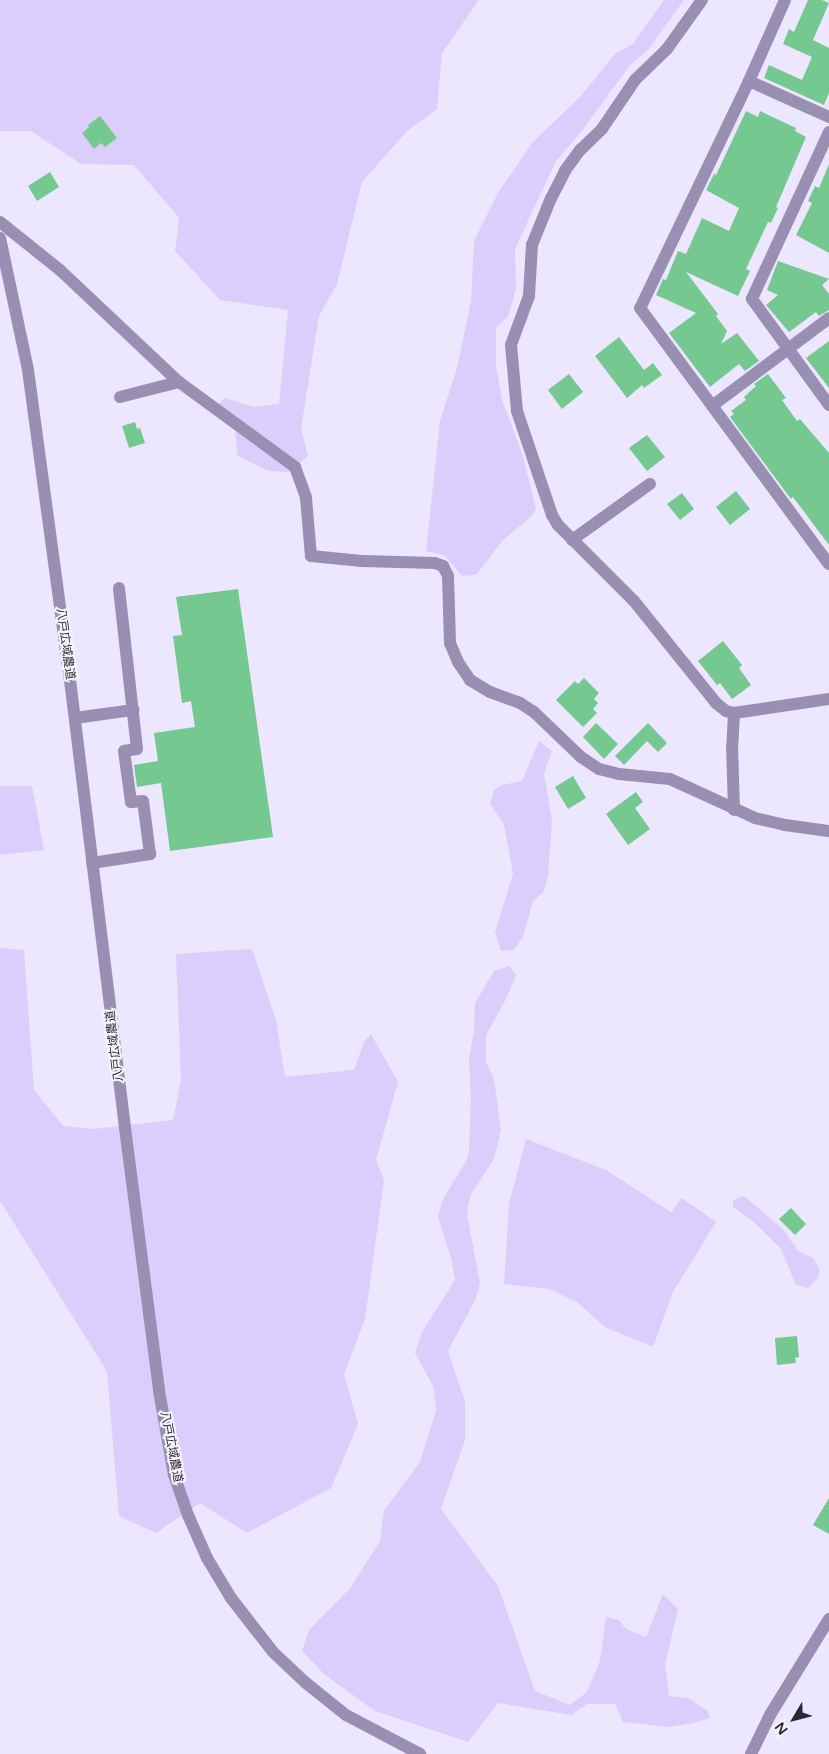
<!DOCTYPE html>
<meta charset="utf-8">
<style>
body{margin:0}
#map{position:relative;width:829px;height:1754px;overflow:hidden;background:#ece6ff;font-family:"Varela Round","Noto Sans JP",sans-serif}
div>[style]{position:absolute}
.green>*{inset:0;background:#dbcefd}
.building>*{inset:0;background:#75c88f}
.minor>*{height:12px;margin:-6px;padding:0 6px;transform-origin:6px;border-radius:6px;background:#998fb2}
span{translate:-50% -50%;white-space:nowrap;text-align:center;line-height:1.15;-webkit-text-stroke:4px #f8f6fd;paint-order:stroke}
.street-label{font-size:12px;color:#2b2834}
.north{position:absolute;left:769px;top:1694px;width:50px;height:50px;-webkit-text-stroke:4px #f8f6fd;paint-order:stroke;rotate:233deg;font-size:14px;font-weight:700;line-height:20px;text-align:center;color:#2b2834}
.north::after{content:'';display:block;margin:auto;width:18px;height:22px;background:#2b2834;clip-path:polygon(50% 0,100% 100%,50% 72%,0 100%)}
</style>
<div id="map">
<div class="green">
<i style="clip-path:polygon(0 0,479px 0,442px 53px,437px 109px,407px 131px,362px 182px,337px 284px,319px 316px,301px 428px,308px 456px,288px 472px,269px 471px,238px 456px,235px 431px,217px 406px,225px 398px,254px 407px,279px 404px,288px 310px,220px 300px,175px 251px,179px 218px,134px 165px,81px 164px,31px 131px,0 131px)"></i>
<i style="clip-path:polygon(664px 0,684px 0,648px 50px,629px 66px,585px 127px,556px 161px,515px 249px,516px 289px,508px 317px,496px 327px,496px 365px,502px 400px,522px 453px,536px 509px,532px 516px,503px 540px,476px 575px,462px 576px,444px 555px,426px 551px,440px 421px,457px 368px,471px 301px,474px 241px,498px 193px,532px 143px,581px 96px,615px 54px,633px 44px)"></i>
<i style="clip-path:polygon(539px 741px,552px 751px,544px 773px,552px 821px,548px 875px,544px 891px,533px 901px,523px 937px,514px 950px,501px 951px,495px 932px,513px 874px,504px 825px,490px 804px,494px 790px,502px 785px,522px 781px)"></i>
<i style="clip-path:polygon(0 786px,32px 786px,44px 850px,0 855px)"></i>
<i style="clip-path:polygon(0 948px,24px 950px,34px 1090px,63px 1126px,94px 1129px,173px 1120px,181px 1080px,176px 954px,252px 949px,276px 1020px,285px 1077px,354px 1070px,364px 1042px,371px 1034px,398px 1082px,376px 1160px,384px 1180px,365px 1319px,344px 1374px,358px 1424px,331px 1488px,247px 1533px,200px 1503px,156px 1533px,119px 1516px,107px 1371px,0 1201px)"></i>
<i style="clip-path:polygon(509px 966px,516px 975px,506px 999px,486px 1035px,486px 1062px,494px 1079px,501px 1130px,494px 1159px,470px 1196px,467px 1214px,480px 1283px,476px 1298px,448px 1351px,465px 1401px,465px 1440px,441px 1509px,498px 1586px,535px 1691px,570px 1705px,587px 1692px,600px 1661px,606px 1617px,619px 1620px,626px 1629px,646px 1637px,663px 1594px,678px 1609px,665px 1665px,669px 1696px,688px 1698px,708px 1711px,710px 1718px,693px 1723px,669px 1727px,623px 1722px,615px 1704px,587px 1704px,571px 1715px,498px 1703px,468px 1742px,375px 1711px,324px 1674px,302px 1651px,309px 1630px,351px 1587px,380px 1541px,384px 1511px,420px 1462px,436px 1411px,434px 1388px,415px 1353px,422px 1332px,455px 1280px,451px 1258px,438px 1217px,443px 1199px,465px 1163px,469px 1152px,471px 1099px,469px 1059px,474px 1029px,475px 1003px,494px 971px)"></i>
<i style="clip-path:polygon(526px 1139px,606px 1170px,671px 1212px,682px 1198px,716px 1222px,673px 1292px,653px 1347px,605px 1327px,577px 1302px,549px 1289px,504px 1284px,509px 1204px)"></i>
<i style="clip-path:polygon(744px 1196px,783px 1229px,798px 1251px,813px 1258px,820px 1270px,818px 1277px,808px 1288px,796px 1285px,781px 1249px,754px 1222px,733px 1207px,733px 1200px)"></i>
</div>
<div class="building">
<i style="clip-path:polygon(808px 0,822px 0,829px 3px,813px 40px,829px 48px,829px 93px,824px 105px,764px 78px,769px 65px,802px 80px,812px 57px,783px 44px,789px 29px,794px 32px)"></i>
<i style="clip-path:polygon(746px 111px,758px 117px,760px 111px,796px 128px,795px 131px,806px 137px,776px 207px,778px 208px,771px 223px,768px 222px,746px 269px,750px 271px,738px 296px,686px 272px,718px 314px,716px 316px,727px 331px,721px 344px,737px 333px,759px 361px,745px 371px,739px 364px,710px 387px,669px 333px,696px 313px,656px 295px,663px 279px,666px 280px,678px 251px,686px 254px,702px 218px,729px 231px,739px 208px,706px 190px,714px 174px,716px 175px)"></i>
<i style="clip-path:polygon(100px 116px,117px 138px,105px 147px,101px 143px,94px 149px,82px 133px,89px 127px,88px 125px)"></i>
<i style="clip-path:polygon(829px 164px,829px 253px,796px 235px,812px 203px,808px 201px,815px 186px,819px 188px)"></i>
<i style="clip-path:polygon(50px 172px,59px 187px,37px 201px,28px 186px)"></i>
<i style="clip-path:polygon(778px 261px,829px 279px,822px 285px,829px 294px,829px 310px,819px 316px,816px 312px,789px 332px,766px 305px,778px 295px,767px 290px)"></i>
<i style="clip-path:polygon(619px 337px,644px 370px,653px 363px,662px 375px,644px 388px,642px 385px,627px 398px,595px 356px)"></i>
<i style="clip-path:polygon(829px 341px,829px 388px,806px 358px)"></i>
<i style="clip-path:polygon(569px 374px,583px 392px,562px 409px,548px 390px)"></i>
<i style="clip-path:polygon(768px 374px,786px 398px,782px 400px,797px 421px,800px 419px,829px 453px,829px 545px,793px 497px,791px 499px,730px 417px,734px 414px,731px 411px,746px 400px,744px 397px,756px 386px,754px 384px)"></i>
<i style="clip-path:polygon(135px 422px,137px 429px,140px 428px,145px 443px,129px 448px,122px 426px)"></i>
<i style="clip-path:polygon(647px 435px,665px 457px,647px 471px,629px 448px)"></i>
<i style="clip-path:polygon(736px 491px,750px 509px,730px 525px,716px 507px)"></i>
<i style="clip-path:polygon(682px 493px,694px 509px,680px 520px,667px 504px)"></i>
<i style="clip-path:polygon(238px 589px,273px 837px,170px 851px,161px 783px,137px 787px,134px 765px,158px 761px,154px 733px,195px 727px,191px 701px,182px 703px,173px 636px,182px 635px,176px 597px)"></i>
<i style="clip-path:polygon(723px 641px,742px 665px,739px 668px,751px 685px,732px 699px,720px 683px,717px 685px,698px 661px)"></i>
<i style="clip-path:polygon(584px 678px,599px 693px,594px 699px,598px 703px,593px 709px,597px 713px,583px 727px,556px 700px,575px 681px,578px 684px)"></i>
<i style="clip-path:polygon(596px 723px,618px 744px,604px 759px,583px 737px)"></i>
<i style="clip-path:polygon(648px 723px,667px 743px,658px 752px,647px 741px,624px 765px,615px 756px)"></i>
<i style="clip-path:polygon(573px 776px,586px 798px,568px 809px,555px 787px)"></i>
<i style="clip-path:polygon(636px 792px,643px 802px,635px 808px,650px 829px,628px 845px,606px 814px)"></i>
<i style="clip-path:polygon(791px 1208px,806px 1224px,795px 1235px,779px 1219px)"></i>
<i style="clip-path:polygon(797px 1336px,799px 1357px,795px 1358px,796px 1363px,777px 1365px,775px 1338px)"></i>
<i style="clip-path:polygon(829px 1498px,829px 1534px,813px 1525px)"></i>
</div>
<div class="minor">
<i style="left:702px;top:0;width:60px;rotate:125.5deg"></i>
<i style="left:667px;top:49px;width:45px;rotate:135.9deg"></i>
<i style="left:635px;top:80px;width:59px;rotate:124deg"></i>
<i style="left:602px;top:129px;width:30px;rotate:136deg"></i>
<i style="left:580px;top:150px;width:26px;rotate:126deg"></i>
<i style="left:565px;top:171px;width:30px;rotate:117deg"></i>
<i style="left:551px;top:198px;width:51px;rotate:112deg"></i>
<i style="left:532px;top:245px;width:51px;rotate:93.4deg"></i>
<i style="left:529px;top:296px;width:52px;rotate:110.2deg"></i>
<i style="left:511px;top:345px;width:66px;rotate:84.8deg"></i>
<i style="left:517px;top:411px;width:110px;rotate:71.4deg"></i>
<i style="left:552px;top:515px;width:12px;rotate:59deg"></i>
<i style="left:558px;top:525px;width:107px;rotate:45deg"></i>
<i style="left:634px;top:601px;width:131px;rotate:51.2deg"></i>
<i style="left:716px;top:703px;width:13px;rotate:39deg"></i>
<i style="left:726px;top:711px;width:8px;rotate:14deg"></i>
<i style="left:734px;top:713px;width:96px;rotate:-8.4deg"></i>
<i style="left:785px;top:0;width:89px;rotate:114deg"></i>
<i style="left:749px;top:81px;width:252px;rotate:115.6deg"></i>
<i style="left:640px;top:308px;width:318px;rotate:53.6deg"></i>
<i style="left:749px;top:81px;width:88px;rotate:24.2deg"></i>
<i style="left:829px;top:132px;width:184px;rotate:114.8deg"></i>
<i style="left:752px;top:299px;width:131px;rotate:54deg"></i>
<i style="left:0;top:222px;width:77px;rotate:38.7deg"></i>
<i style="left:60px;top:270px;width:163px;rotate:43.3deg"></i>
<i style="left:179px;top:382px;width:144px;rotate:36.2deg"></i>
<i style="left:295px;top:467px;width:33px;rotate:70deg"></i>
<i style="left:306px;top:498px;width:58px;rotate:85.1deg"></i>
<i style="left:311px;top:556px;width:51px;rotate:5.6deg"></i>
<i style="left:362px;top:561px;width:73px;rotate:1.6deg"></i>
<i style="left:435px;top:563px;width:9px;rotate:21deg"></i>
<i style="left:443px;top:566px;width:11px;rotate:63deg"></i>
<i style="left:448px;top:576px;width:67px;rotate:88.3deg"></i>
<i style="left:450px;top:643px;width:21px;rotate:67deg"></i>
<i style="left:458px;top:662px;width:22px;rotate:56deg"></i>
<i style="left:470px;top:680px;width:23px;rotate:31deg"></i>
<i style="left:490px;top:692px;width:32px;rotate:20deg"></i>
<i style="left:520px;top:703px;width:17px;rotate:33deg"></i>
<i style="left:534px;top:712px;width:65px;rotate:43.8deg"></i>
<i style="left:581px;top:757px;width:22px;rotate:34deg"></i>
<i style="left:599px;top:769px;width:21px;rotate:14deg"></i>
<i style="left:619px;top:774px;width:51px;rotate:5.6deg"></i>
<i style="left:670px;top:779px;width:94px;rotate:24.6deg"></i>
<i style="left:755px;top:818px;width:31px;rotate:13deg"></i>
<i style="left:785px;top:825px;width:44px;rotate:7.8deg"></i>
<i style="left:0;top:238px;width:135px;rotate:78deg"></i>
<i style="left:28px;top:370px;width:321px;rotate:82.3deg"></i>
<i style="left:71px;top:688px;width:443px;rotate:83deg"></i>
<i style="left:125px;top:1128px;width:265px;rotate:82.6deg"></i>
<i style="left:159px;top:1391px;width:85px;rotate:79.9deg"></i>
<i style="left:174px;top:1475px;width:42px;rotate:70.7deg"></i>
<i style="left:188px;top:1515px;width:47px;rotate:66.2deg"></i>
<i style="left:207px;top:1558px;width:47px;rotate:59deg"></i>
<i style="left:231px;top:1598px;width:68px;rotate:52.1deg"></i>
<i style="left:273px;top:1652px;width:45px;rotate:43.2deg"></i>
<i style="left:306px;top:1683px;width:51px;rotate:38.7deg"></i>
<i style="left:346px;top:1715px;width:84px;rotate:27.8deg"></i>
<i style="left:120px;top:397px;width:61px;rotate:-14.3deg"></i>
<i style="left:712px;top:406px;width:146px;rotate:-36.9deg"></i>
<i style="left:572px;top:540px;width:96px;rotate:-35.7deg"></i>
<i style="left:734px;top:713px;width:33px;rotate:93deg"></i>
<i style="left:732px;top:746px;width:64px;rotate:88.2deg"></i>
<i style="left:75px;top:718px;width:59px;rotate:-7.9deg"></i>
<i style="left:92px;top:863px;width:59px;rotate:-8.8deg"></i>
<i style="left:150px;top:854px;width:53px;rotate:-97.5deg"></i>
<i style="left:143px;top:801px;width:12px;rotate:175deg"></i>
<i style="left:131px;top:802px;width:51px;rotate:-97.8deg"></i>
<i style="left:124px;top:751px;width:13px;rotate:-9deg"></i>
<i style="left:137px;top:749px;width:162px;rotate:-96.4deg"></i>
<i style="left:751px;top:1754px;width:43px;rotate:-64deg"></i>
<i style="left:770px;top:1715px;width:113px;rotate:-58.4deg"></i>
</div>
<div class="street-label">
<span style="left:65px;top:644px;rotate:82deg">八戸広域農道</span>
<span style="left:115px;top:1046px;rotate:-97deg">八戸広域農道</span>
<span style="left:171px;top:1447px;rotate:79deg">八戸広域農道</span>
</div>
<div class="north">N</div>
</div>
